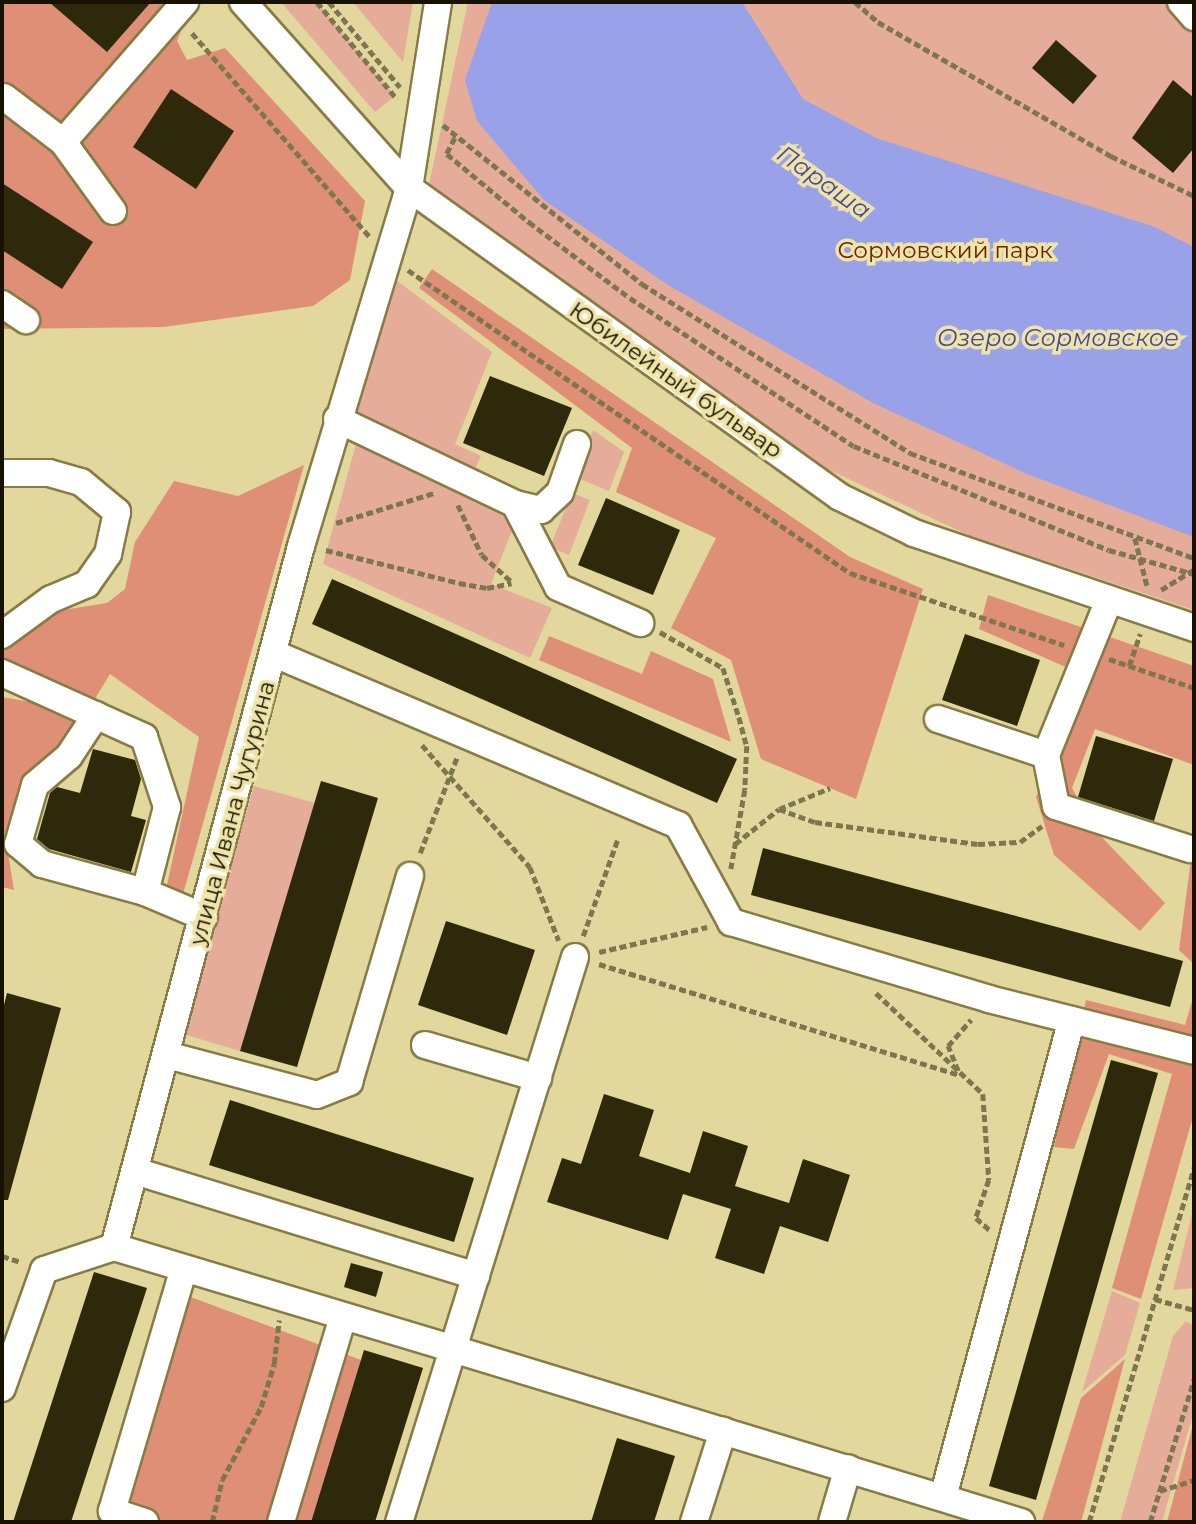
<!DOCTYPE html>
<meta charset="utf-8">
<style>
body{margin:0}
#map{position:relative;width:1196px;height:1524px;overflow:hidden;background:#e2d79c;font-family:Montserrat,sans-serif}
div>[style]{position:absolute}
.green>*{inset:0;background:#e5ac9a}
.forest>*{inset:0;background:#de8f76}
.water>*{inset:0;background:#99a1e8}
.building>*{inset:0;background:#2f290b}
.path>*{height:4.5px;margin-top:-2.25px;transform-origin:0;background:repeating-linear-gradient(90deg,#7e764f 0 7px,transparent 0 10.5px)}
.roads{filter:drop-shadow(2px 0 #877c44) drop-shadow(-2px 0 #877c44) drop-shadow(0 2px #877c44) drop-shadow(0 -2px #877c44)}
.minor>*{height:26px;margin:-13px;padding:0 13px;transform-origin:13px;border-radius:13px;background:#fff}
span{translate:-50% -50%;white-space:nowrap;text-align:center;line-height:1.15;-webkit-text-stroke:7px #efe4a8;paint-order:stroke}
.park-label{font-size:23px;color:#6b240a}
.street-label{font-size:23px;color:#161100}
.water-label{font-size:24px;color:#47489c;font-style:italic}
.frame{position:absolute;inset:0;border:4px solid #161100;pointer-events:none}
</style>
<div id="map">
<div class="green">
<i style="clip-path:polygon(281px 2px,317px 2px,395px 96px,375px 112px)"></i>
<i style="clip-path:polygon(353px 2px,413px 2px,403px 62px)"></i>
<i style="clip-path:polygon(468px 2px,1194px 2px,1194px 610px,968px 535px,825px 468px,467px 220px,429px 185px)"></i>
<i style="clip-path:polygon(392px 277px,492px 352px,455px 444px,481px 456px,472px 475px,350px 415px)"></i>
<i style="clip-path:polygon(593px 430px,624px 452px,609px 491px,575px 477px)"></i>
<i style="clip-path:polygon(356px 444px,517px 518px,491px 584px,552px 608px,530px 658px,323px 564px)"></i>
<i style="clip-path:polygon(572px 493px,590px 500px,569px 555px,550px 547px)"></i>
<i style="clip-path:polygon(254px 786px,315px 803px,240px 1051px,183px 1034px)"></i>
<i style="clip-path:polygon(1194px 1206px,1194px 1288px,1173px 1290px)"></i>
<i style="clip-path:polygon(1112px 1291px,1140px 1303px,1125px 1355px,1082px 1392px)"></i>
<i style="clip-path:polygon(1186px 1321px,1194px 1326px,1194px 1411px,1162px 1522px,1120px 1522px,1173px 1336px)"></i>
</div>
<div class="forest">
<i style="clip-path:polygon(2px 2px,192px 2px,177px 41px,187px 60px,225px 48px,365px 201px,350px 280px,313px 306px,164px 327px,2px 329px)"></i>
<i style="clip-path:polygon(432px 269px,850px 557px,923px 589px,856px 799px,761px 759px,731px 660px,671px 628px,716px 538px,616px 492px,632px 448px,419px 288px)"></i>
<i style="clip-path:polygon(304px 465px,180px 905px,167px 885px,199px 737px,110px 674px,74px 733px,27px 776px,7px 847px,14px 890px,2px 887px,2px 697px,42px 704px,2px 662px,2px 651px,57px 611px,107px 603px,125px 589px,135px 542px,174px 481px,238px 496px)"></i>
<i style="clip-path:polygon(988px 595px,1194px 666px,1194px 765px,1095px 729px,1072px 788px,1094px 829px,1165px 903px,1140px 931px,1054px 855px,1036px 797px,1065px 745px,1084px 675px,979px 629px)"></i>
<i style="clip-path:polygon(549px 636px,642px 674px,651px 651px,713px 679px,731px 742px,539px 660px)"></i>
<i style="clip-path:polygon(1194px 837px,1194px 964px,1179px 950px)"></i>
<i style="clip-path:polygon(1194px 995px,1194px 1113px,1141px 1299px,1112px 1288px,1172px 1074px,1109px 1054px,1074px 1149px,1054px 1147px,1086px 1000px,1185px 1025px)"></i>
<i style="clip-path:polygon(177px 1292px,361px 1360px,311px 1522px,118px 1522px)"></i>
<i style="clip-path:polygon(1125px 1359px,1081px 1522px,1042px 1521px,1081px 1398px)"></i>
<i style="clip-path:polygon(1194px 1421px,1194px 1522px,1167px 1522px)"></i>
</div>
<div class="water">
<i style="clip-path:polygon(492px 2px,742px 2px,803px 99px,876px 138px,1155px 227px,1194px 247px,1194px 537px,1027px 474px,873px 403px,668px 285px,544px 200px,477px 121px,465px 80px)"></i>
</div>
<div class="building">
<i style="clip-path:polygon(49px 2px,151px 2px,107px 52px)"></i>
<i style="clip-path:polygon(1056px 40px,1097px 76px,1073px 104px,1032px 68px)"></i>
<i style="clip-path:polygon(1173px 80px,1194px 98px,1194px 148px,1173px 173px,1132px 138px)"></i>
<i style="clip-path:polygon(171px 89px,234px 131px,196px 189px,133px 147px)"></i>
<i style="clip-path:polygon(2px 183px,93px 242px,62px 289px,2px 250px)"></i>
<i style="clip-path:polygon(490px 376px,572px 408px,544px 476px,463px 443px)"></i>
<i style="clip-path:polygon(606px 498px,680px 530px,653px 595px,578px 565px)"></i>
<i style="clip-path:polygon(332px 579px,737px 759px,717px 803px,312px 624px)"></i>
<i style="clip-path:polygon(965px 634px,1040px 660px,1017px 726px,942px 700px)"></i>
<i style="clip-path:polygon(1096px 736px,1173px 759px,1154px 821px,1078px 797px)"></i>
<i style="clip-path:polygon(93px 749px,135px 760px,141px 779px,131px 816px,146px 820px,131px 872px,49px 849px,37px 839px,50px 793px,57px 787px,80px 793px)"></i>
<i style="clip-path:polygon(321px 781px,378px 798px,297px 1067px,240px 1051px)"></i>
<i style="clip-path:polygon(763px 848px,1183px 961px,1170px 1007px,751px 895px)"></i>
<i style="clip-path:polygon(446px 921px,535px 950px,507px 1035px,418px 1005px)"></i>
<i style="clip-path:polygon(7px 993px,61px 1008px,8px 1200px,2px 1200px,2px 1013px)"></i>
<i style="clip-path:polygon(1111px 1060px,1158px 1073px,1036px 1500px,989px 1486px)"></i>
<i style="clip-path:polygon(604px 1094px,654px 1110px,639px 1156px,690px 1173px,703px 1131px,748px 1146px,735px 1186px,789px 1203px,803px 1159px,850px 1175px,828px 1242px,780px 1226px,764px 1274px,715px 1258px,731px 1209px,683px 1194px,668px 1240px,547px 1202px,562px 1158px,581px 1164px)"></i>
<i style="clip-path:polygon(230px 1100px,474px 1178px,454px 1242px,209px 1165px)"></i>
<i style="clip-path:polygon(351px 1263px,383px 1272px,376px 1297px,344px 1287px)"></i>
<i style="clip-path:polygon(94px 1272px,147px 1288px,71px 1522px,13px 1522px)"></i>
<i style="clip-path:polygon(364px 1350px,423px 1368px,375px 1522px,311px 1522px)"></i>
<i style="clip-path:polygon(617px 1438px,675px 1456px,654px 1522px,591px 1522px)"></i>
</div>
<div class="path">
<i style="left:317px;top:2px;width:126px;rotate:50.5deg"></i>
<i style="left:329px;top:2px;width:111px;rotate:50.1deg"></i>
<i style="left:855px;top:2px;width:30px;rotate:41deg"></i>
<i style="left:878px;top:22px;width:269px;rotate:29.9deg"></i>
<i style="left:1111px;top:156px;width:92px;rotate:25.7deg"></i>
<i style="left:192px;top:33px;width:271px;rotate:48.9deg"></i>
<i style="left:443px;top:125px;width:255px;rotate:38.6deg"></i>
<i style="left:642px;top:284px;width:317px;rotate:32.2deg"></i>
<i style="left:910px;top:453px;width:303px;rotate:20.3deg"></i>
<i style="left:455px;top:138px;width:18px;rotate:117deg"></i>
<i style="left:447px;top:154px;width:107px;rotate:39.7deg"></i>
<i style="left:529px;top:222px;width:126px;rotate:37deg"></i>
<i style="left:630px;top:298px;width:268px;rotate:33.5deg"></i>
<i style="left:854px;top:446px;width:275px;rotate:22.2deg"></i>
<i style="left:1109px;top:550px;width:88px;rotate:15.8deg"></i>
<i style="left:408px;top:270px;width:536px;rotate:34.43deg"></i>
<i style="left:850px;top:573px;width:226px;rotate:18.6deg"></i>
<i style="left:458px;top:505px;width:55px;rotate:64.4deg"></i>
<i style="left:482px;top:555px;width:40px;rotate:42deg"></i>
<i style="left:336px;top:523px;width:102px;rotate:-17deg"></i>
<i style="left:1135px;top:538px;width:49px;rotate:75.7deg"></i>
<i style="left:326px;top:550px;width:137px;rotate:13.9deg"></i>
<i style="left:459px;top:583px;width:28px;rotate:10deg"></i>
<i style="left:487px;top:588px;width:25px;rotate:-11deg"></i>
<i style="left:1161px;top:590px;width:39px;rotate:-32deg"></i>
<i style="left:660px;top:632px;width:73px;rotate:29.7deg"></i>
<i style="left:723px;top:668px;width:52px;rotate:71.9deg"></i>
<i style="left:739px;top:717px;width:30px;rotate:75deg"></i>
<i style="left:747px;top:746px;width:44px;rotate:92.6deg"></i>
<i style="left:745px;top:790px;width:80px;rotate:100deg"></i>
<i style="left:1109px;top:659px;width:90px;rotate:18.8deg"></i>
<i style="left:1129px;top:666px;width:34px;rotate:-71deg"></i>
<i style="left:422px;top:745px;width:163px;rotate:48.5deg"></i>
<i style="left:530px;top:867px;width:79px;rotate:68.6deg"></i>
<i style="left:779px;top:809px;width:38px;rotate:20deg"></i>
<i style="left:815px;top:822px;width:164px;rotate:7.7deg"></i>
<i style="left:978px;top:844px;width:42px;rotate:-2.7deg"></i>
<i style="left:1020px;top:842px;width:27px;rotate:-36deg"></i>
<i style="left:735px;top:844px;width:56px;rotate:-38.5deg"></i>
<i style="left:779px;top:809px;width:55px;rotate:-22.4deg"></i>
<i style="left:420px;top:853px;width:103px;rotate:-68.9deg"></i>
<i style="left:583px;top:936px;width:104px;rotate:-70.3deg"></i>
<i style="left:599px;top:952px;width:111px;rotate:-13deg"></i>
<i style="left:599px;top:964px;width:377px;rotate:17.1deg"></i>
<i style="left:876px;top:993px;width:147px;rotate:43.3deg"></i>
<i style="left:983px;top:1094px;width:86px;rotate:86deg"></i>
<i style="left:989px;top:1180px;width:40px;rotate:108.9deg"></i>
<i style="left:976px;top:1218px;width:18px;rotate:41deg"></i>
<i style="left:958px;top:1071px;width:27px;rotate:-112deg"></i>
<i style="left:948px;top:1046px;width:35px;rotate:-49deg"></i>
<i style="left:2px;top:1256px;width:20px;rotate:18deg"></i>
<i style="left:1155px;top:1299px;width:41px;rotate:15.8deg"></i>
<i style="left:1160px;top:1491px;width:36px;rotate:-18deg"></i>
<i style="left:212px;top:1522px;width:43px;rotate:-76.6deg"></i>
<i style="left:222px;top:1480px;width:83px;rotate:-61.9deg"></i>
<i style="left:261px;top:1407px;width:45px;rotate:-73.2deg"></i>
<i style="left:274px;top:1364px;width:44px;rotate:-83.5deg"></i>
<i style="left:1089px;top:1522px;width:370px;rotate:-73.5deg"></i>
<i style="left:1150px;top:1522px;width:150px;rotate:-72.9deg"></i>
</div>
<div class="roads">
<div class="minor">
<i style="left:243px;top:2px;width:249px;rotate:48.3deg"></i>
<i style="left:409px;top:188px;width:530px;rotate:35.64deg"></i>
<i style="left:840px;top:497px;width:82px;rotate:25.9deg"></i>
<i style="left:914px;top:533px;width:296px;rotate:18.7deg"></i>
<i style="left:1181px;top:2px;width:20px;rotate:49deg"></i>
<i style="left:4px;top:97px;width:74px;rotate:37.3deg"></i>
<i style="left:113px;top:211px;width:85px;rotate:-125.9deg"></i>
<i style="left:63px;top:142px;width:186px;rotate:-48.9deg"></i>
<i style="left:2px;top:304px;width:29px;rotate:34deg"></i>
<i style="left:337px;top:419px;width:197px;rotate:25.5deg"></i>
<i style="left:515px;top:504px;width:93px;rotate:62.6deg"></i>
<i style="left:558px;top:587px;width:90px;rotate:23.7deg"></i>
<i style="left:2px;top:473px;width:47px"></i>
<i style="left:49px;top:473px;width:33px;rotate:16deg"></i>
<i style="left:81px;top:482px;width:47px;rotate:39.8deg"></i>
<i style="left:117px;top:512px;width:43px;rotate:102.1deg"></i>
<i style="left:108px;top:554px;width:37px;rotate:125deg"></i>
<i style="left:87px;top:584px;width:39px;rotate:157deg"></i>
<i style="left:51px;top:599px;width:61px;rotate:143.7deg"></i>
<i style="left:515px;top:504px;width:27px;rotate:13deg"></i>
<i style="left:541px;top:510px;width:26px;rotate:-43deg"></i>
<i style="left:560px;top:492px;width:51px;rotate:-70.5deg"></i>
<i style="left:1109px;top:600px;width:167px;rotate:112.1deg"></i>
<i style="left:1046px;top:755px;width:52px;rotate:78.9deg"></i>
<i style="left:1056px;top:806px;width:141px;rotate:17.8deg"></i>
<i style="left:275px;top:654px;width:438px;rotate:23deg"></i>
<i style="left:678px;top:825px;width:111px;rotate:61.3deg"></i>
<i style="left:731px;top:922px;width:269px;rotate:16.6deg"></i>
<i style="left:989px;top:999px;width:211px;rotate:14.2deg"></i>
<i style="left:2px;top:673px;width:156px;rotate:24.3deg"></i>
<i style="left:144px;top:737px;width:74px;rotate:71.8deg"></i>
<i style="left:167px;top:807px;width:88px;rotate:104.5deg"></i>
<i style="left:145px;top:892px;width:107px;rotate:-164.8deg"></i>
<i style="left:42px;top:864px;width:31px;rotate:-140deg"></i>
<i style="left:18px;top:844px;width:61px;rotate:-73.9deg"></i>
<i style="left:35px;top:785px;width:45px;rotate:-40.5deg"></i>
<i style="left:69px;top:756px;width:49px;rotate:-56.6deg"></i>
<i style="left:938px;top:719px;width:114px;rotate:18.4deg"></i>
<i style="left:145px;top:892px;width:64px;rotate:23deg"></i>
<i style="left:575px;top:957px;width:411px;rotate:107.3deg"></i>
<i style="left:453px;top:1349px;width:594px;rotate:16.94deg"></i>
<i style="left:425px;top:1045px;width:118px;rotate:16.3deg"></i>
<i style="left:167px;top:1055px;width:155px;rotate:14.9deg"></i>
<i style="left:317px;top:1095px;width:35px;rotate:-22deg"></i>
<i style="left:349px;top:1082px;width:215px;rotate:-73.5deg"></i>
<i style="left:135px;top:1171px;width:357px;rotate:17.1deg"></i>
<i style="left:114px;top:1247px;width:354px;rotate:16.7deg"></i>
<i style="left:453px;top:1349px;width:181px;rotate:107.3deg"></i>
<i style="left:2px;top:1388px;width:125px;rotate:-70.4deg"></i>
<i style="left:44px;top:1270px;width:74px;rotate:-18.2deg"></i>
<i style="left:114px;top:1247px;width:726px;rotate:-75.06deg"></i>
<i style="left:301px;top:546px;width:374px;rotate:-73.2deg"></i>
<i style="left:409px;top:188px;width:188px;rotate:-81.1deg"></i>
<i style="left:943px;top:1497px;width:494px;rotate:-74.9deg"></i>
<i style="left:145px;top:1522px;width:35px;rotate:-162deg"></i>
<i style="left:112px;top:1511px;width:253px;rotate:-73.5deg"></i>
<i style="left:281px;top:1522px;width:215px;rotate:-73.2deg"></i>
<i style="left:694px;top:1522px;width:96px;rotate:-72.3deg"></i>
<i style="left:832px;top:1522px;width:56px;rotate:-73.5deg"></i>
</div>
</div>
<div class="park-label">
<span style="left:945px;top:250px">Сормовский парк</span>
</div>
<div class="street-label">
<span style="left:676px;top:380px;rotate:35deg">Юбилейный бульвар</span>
<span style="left:232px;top:813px;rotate:-75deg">улица Ивана Чугурина</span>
</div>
<div class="water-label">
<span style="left:824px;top:182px;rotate:35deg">Параша</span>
<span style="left:1058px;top:338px">Озеро Сормовское</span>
</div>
<div class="frame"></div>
</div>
